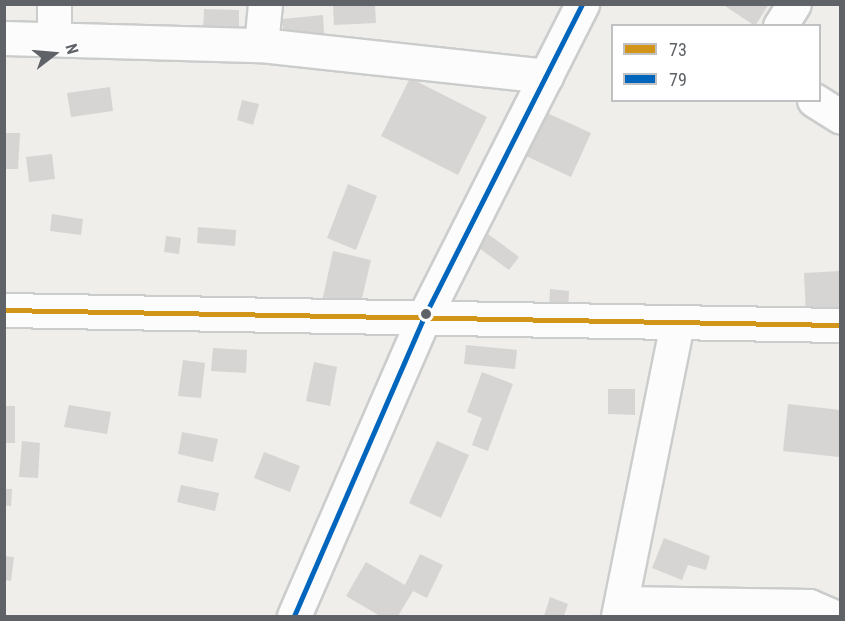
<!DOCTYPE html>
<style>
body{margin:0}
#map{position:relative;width:845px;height:621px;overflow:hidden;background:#efeeea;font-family:"Roboto Condensed",sans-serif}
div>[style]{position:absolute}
.building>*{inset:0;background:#d6d5d3}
.roads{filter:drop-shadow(2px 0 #cbcccc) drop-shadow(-2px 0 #cbcccc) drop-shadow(0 2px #cbcccc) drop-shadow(0 -2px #cbcccc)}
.minor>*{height:33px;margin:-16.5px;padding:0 16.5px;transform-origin:16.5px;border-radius:16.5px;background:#fdfcfc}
.bus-1>*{height:4.5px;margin:-2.25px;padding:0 2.25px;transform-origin:2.25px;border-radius:2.25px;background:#d1951a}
.bus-2>*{height:4.5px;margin:-2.25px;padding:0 2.25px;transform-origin:2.25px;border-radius:2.25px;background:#0065bd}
.dots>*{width:16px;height:16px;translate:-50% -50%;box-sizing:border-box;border:3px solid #fff;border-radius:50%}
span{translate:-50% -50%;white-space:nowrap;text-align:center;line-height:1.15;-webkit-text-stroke:4.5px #fff;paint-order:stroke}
.frame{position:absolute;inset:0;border:6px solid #5f6368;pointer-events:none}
.legend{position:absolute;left:611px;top:24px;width:210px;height:78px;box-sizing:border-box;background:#fff;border:2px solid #bfc1c3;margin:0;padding:8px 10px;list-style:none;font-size:18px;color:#5f6368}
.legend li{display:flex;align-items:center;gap:12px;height:30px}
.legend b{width:30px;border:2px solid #bfc1c3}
.north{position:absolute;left:24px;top:24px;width:60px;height:60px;-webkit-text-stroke:4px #fff;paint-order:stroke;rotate:74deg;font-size:16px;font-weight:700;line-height:24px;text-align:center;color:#5f6368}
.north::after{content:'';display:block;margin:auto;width:21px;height:27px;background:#5f6368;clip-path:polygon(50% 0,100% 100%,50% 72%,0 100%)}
</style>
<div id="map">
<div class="building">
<i style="clip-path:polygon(722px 4px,769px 4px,755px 26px)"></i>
<i style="clip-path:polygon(333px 5px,375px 5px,376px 23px,334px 25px)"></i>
<i style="clip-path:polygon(204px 9px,239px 10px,239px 31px,203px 30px)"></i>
<i style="clip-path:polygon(323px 15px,324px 33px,284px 37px,282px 19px)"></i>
<i style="clip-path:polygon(410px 78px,487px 117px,458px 175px,381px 136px)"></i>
<i style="clip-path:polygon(110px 87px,113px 111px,71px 117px,67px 93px)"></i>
<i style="clip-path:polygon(242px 100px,259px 104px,253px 125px,237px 120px)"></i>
<i style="clip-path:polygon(545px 112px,591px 133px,571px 177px,526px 156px)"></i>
<i style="clip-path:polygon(4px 133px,20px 133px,18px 169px,4px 169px)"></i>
<i style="clip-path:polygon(52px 154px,55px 179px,29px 182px,26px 157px)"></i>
<i style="clip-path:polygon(348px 184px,377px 196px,356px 250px,327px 238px)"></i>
<i style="clip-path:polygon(52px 214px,83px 219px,81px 235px,50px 231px)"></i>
<i style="clip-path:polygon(198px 227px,236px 230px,235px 246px,197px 243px)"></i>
<i style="clip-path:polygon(488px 234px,519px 257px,509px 270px,479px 248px)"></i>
<i style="clip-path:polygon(166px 236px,181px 238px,179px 254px,164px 252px)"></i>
<i style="clip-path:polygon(333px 251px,371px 260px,359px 311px,322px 302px)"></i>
<i style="clip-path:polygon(840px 271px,840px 313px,806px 315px,804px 273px)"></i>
<i style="clip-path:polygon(550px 289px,569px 291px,568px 311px,549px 309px)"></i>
<i style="clip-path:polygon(466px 345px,517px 350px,515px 369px,464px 364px)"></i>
<i style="clip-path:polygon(213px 348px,247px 350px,246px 373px,211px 371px)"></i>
<i style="clip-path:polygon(183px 360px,205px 363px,201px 398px,178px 396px)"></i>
<i style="clip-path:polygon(314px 362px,337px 367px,330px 406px,306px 401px)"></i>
<i style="clip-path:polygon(482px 372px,513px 384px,488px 451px,472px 445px,482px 418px,467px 412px)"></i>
<i style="clip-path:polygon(608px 389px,635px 389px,635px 415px,608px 414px)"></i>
<i style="clip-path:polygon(788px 404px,840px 410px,839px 457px,783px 451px)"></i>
<i style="clip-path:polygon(69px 405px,111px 412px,107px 434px,64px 427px)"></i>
<i style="clip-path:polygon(4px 406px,15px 406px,15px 443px,4px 443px)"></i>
<i style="clip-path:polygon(182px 432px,218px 439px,213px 462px,178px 454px)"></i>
<i style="clip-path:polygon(22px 441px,40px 443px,38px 478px,19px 477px)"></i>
<i style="clip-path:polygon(437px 441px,469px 455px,441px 518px,409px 503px)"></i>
<i style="clip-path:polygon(264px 452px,300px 466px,290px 492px,254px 478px)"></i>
<i style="clip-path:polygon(181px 485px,219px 493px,215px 511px,177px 502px)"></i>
<i style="clip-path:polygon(4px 489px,12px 489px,11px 506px,4px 505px)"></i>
<i style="clip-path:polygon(664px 538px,710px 556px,706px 570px,688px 565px,682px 580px,652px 568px)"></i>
<i style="clip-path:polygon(420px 554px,443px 565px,427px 598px,413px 591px,398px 616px,380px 616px,346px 596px,366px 562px,405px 585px)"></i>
<i style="clip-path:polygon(4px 556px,14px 557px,11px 581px,4px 580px)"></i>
<i style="clip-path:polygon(550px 597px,568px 604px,564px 616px,544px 616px)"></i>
</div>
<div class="roads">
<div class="minor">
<i style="left:780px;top:26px;width:26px;rotate:-58deg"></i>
<i style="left:54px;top:37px;width:33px;rotate:-90deg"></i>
<i style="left:4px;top:38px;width:257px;rotate:1.6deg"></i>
<i style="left:261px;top:45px;width:287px;rotate:6.2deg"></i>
<i style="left:261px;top:45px;width:41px;rotate:-84.4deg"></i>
<i style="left:814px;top:100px;width:31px;rotate:32deg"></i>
<i style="left:4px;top:310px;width:836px;rotate:1.03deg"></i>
<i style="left:622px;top:603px;width:187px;rotate:0.9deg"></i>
<i style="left:809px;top:606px;width:26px;rotate:23deg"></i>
<i style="left:294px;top:616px;width:322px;rotate:-66.5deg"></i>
<i style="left:422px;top:321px;width:355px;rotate:-63.2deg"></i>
<i style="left:618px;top:616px;width:299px;rotate:-78.6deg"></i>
</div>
</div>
<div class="bus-1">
<i style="left:4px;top:310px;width:836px;rotate:1.03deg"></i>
</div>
<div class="bus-2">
<i style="left:294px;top:616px;width:322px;rotate:-66.5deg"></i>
<i style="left:422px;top:321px;width:355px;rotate:-63.2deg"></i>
</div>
<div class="dots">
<i style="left:426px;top:314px;background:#5f6368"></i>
</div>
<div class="frame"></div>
<ul class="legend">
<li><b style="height:8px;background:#d1951a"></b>73</li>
<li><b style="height:8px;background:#0065bd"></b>79</li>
</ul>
<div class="north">N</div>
</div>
